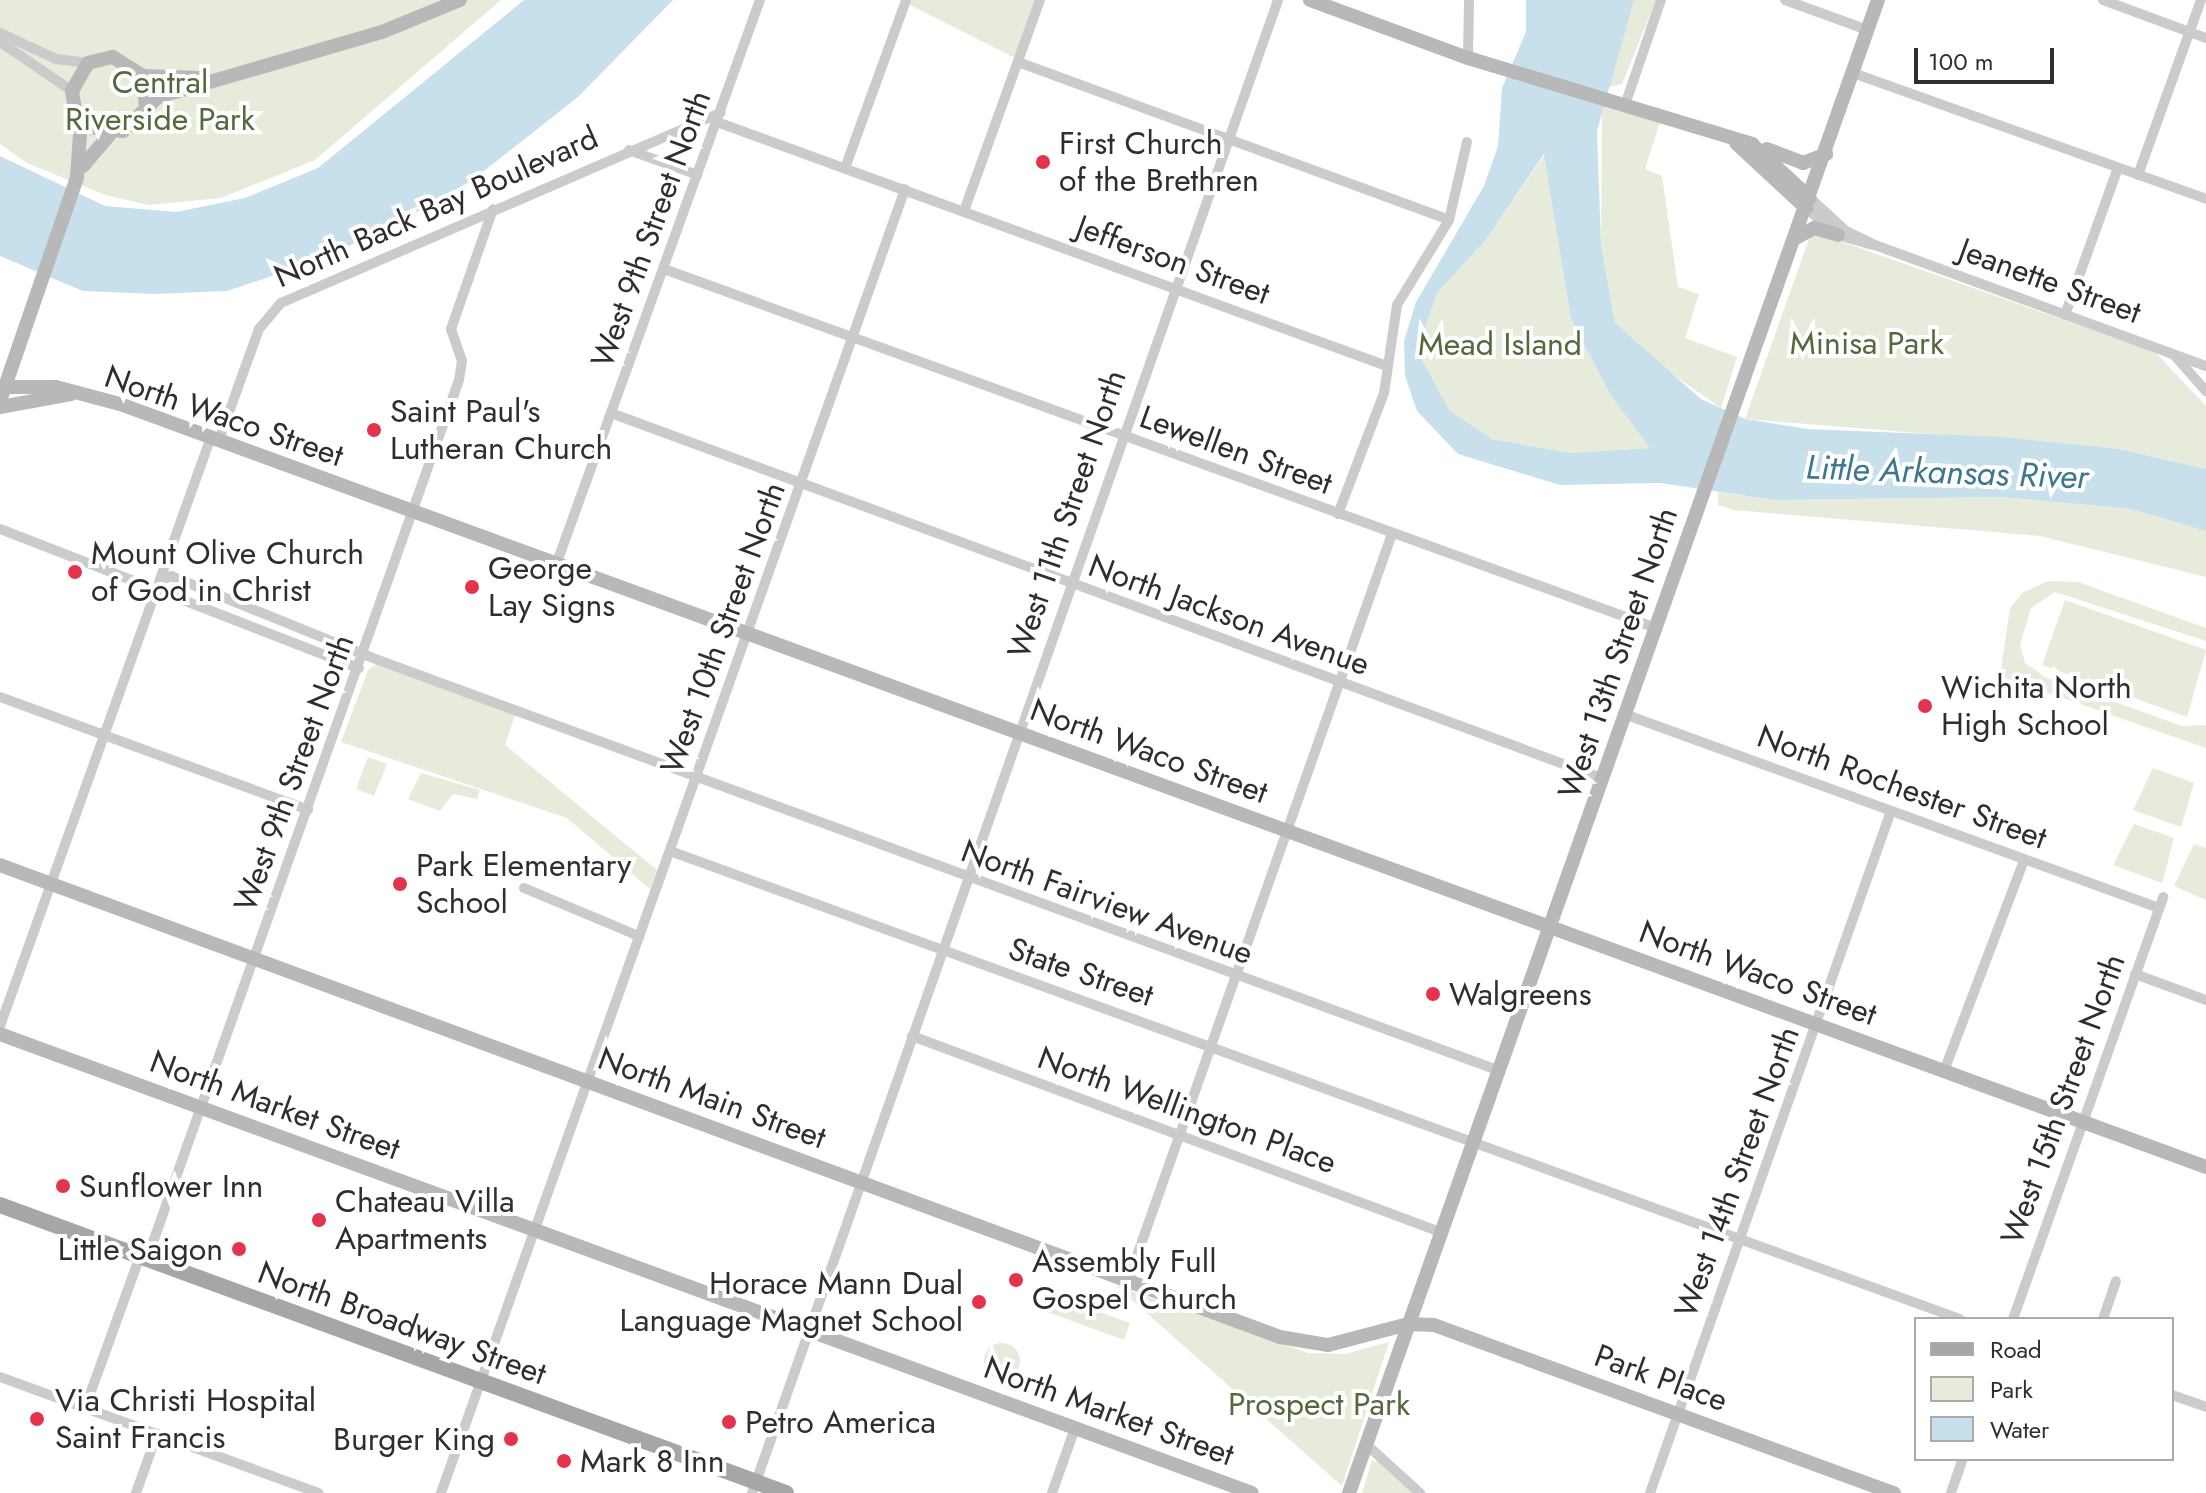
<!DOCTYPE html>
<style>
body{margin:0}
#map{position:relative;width:2206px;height:1493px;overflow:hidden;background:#fff;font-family:Jost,sans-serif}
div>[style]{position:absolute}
.green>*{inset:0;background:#e6ebdc}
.round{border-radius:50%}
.water>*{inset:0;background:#c8e0eb}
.street>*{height:10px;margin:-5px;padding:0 5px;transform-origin:5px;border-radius:5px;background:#cbcbcb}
.secondary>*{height:14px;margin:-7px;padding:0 7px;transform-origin:7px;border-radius:7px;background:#b8b8b8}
.primary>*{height:16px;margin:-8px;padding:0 8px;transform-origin:8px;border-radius:8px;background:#a6a6a6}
.dots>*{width:22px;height:22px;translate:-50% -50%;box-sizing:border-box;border:4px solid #fff;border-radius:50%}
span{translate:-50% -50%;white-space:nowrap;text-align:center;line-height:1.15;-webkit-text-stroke:8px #fff;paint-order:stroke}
.park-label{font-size:32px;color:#55693c}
.poi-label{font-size:32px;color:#2e2e2e}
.left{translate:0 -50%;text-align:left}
.right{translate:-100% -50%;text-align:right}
.street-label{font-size:32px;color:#2e2e2e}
.water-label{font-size:34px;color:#3d768f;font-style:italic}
.legend{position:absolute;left:1914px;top:1317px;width:260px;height:144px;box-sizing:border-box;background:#fff;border:2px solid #ababab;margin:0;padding:10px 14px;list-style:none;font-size:24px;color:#2e2e2e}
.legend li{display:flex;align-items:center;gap:16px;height:40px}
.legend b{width:40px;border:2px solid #ababab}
.scale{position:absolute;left:1914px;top:48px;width:140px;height:36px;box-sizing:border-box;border:4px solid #2e2e2e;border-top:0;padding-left:10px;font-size:24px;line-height:28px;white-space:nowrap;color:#2e2e2e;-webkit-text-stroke:6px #fff;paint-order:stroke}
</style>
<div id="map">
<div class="green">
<i style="clip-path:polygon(0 0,501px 0,315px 160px,221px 198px,149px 205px,105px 195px,27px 163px,0 144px)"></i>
<i style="clip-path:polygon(900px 0,1040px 0,1019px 60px)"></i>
<i style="clip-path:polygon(1634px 0,1656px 0,1622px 84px,1608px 87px)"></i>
<i style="clip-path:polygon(1602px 105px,1660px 122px,1645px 169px,1662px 176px,1678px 287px,1699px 294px,1685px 338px,1737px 357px,1721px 408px,1644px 354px,1615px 324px,1601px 245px)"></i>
<i style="clip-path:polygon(1545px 154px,1571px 319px,1610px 394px,1652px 448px,1570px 453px,1492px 439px,1450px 411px,1422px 360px,1420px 342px,1437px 293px,1485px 241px)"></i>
<i style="clip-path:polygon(1817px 233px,2155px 352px,2206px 406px,2206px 469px,2119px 449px,1745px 419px,1810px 236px)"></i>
<i style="clip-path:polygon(1718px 492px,1775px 500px,2002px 497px,2131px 509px,2206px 531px,2206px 577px,2040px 536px,1734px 510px,1718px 505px)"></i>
<i style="clip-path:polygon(2048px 581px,2078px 582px,2206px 628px,2206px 641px,2055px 592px,2031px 608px,2020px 645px,2025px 663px,2045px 677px,2182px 726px,2206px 725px,2206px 748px,2000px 676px,2010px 608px,2022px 593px)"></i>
<i style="clip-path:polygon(2065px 600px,2206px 650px,2187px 717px,2042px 665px)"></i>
<i style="clip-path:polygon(376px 665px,515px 715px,505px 745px,657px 870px,650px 889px,567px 818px,341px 742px,368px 670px)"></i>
<i style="clip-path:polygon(368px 757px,387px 764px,374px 796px,356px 789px)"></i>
<i style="clip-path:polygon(2153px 768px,2194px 783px,2181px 827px,2133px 810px)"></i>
<i style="clip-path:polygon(421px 773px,480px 790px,477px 799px,453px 794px,440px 811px,408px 799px)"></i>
<i style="clip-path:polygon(2134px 824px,2174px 838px,2162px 883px,2113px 865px)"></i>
<i style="clip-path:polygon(2194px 844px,2206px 848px,2206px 900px,2174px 886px)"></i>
<i style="clip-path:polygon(1115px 1285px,1308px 1353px,1345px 1354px,1389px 1342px,1342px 1486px)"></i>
<i style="clip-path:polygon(1048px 1293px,1130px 1323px,1124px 1340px,1042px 1310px)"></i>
<i class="round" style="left:984px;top:1343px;width:36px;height:36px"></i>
<i style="clip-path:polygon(1372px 1461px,1380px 1462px,1415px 1493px,1362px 1493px)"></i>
</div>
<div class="water">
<i style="clip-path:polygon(524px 0,673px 0,578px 97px,471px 181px,385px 230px,310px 263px,227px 291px,154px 294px,83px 291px,0 256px,0 156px,105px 206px,176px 212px,245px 198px,318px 168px)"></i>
<i style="clip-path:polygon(evenodd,1526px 0,1634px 0,1597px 131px,1601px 245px,1615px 323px,1701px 399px,1745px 419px,1808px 429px,2001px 437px,2119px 449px,2206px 469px,2206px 531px,2131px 509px,2002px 497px,1775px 500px,1660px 483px,1560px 485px,1458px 454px,1417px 411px,1405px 376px,1404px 341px,1416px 302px,1484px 186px,1498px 146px,1502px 88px,1526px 32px,1526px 0,1544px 154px,1571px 319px,1610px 394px,1650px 448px,1570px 453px,1492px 439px,1450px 411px,1422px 360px,1420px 342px,1437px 293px,1485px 241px,1544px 154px)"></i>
</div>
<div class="street">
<i style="left:1785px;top:0;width:88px;rotate:19.9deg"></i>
<i style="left:2103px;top:0;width:110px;rotate:20.3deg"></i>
<i style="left:0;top:33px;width:62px;rotate:24.9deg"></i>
<i style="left:56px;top:59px;width:32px;rotate:7deg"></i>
<i style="left:0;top:42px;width:87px;rotate:34.2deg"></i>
<i style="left:1468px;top:58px;width:58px;rotate:-89deg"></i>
<i style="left:1018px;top:62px;width:459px;rotate:20.1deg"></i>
<i style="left:1853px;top:73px;width:375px;rotate:19.6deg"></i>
<i style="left:1626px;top:102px;width:108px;rotate:-71.1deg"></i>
<i style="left:717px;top:122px;width:710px;rotate:20.02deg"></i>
<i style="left:629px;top:150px;width:73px;rotate:19.9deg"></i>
<i style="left:845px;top:168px;width:179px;rotate:-70deg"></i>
<i style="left:2138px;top:175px;width:186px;rotate:-70.2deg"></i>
<i style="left:1810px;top:198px;width:49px;rotate:42.5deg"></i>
<i style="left:1846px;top:231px;width:32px;rotate:26deg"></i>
<i style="left:1875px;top:245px;width:352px;rotate:20.1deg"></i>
<i style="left:1806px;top:208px;width:42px;rotate:40.2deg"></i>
<i style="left:1838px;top:235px;width:36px;rotate:16deg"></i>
<i style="left:964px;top:211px;width:224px;rotate:-70.2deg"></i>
<i style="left:664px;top:269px;width:1055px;rotate:19.89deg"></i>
<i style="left:2065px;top:315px;width:156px;rotate:-70.2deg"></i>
<i style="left:2175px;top:356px;width:47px;rotate:48.5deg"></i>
<i style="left:611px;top:413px;width:1058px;rotate:20.23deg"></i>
<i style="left:219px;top:440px;width:118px;rotate:-70.2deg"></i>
<i style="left:259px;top:329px;width:34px;rotate:-50deg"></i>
<i style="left:281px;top:303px;width:479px;rotate:-23.4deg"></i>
<i style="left:1338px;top:514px;width:129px;rotate:-69.2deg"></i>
<i style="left:1384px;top:393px;width:89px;rotate:-81.6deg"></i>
<i style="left:1397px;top:305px;width:100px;rotate:-58.5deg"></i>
<i style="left:1449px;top:220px;width:80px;rotate:-77deg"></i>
<i style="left:0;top:529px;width:385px;rotate:21.2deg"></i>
<i style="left:556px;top:565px;width:601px;rotate:-70.15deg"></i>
<i style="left:160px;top:581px;width:12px;rotate:-24deg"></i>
<i style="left:171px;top:576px;width:223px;rotate:22.1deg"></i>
<i style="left:378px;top:660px;width:1195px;rotate:20.12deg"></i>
<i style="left:0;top:697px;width:328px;rotate:20.1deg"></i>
<i style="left:1627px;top:715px;width:566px;rotate:19.94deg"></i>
<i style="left:670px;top:851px;width:1372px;rotate:19.94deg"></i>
<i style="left:524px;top:888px;width:125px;rotate:22.7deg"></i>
<i style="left:2135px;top:974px;width:76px;rotate:20.1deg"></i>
<i style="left:0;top:1026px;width:626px;rotate:-70.29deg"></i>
<i style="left:912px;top:1036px;width:566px;rotate:20.35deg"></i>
<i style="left:1944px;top:1071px;width:226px;rotate:-69.2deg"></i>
<i style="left:147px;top:1259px;width:933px;rotate:-70.46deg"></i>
<i style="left:459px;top:380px;width:19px;rotate:-81deg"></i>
<i style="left:462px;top:361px;width:34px;rotate:-109deg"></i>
<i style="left:451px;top:329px;width:127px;rotate:-70.7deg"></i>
<i style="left:1128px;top:1281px;width:792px;rotate:-70.54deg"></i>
<i style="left:2013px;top:1319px;width:448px;rotate:-70.4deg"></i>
<i style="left:2103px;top:1319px;width:40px;rotate:-71.1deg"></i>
<i style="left:0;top:1377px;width:339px;rotate:20deg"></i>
<i style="left:2172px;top:1395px;width:36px;rotate:19deg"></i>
<i style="left:85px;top:1408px;width:162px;rotate:-70.1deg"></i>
<i style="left:1367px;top:1445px;width:72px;rotate:42.2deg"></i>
<i style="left:136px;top:1493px;width:63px;rotate:-70.4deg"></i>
<i style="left:441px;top:1493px;width:1384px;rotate:-70.41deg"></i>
<i style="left:752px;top:1493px;width:1583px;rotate:-70.59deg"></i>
<i style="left:1052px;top:1493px;width:69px;rotate:-70.5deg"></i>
<i style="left:1650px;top:1493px;width:723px;rotate:-70.54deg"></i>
<i style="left:1951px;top:1493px;width:36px;rotate:-71deg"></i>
</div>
<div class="secondary">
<i style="left:1310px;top:0;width:168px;rotate:20.2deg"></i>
<i style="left:1468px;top:58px;width:297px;rotate:16.8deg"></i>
<i style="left:1752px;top:144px;width:79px;rotate:43deg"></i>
<i style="left:143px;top:76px;width:56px;rotate:2deg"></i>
<i style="left:146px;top:106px;width:30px;rotate:-96deg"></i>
<i style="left:143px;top:76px;width:36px;rotate:-148deg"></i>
<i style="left:112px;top:57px;width:25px;rotate:166deg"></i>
<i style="left:88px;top:63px;width:32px;rotate:120deg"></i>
<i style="left:72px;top:91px;width:20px;rotate:81deg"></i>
<i style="left:75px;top:111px;width:21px;rotate:49deg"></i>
<i style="left:89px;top:127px;width:34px;rotate:7deg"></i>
<i style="left:123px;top:131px;width:49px;rotate:-44.2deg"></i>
<i style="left:158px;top:97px;width:233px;rotate:-16.2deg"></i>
<i style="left:382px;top:32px;width:84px;rotate:-22.3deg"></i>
<i style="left:1736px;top:143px;width:96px;rotate:42.9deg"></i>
<i style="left:1767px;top:149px;width:39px;rotate:21deg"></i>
<i style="left:1803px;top:163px;width:25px;rotate:-21deg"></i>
<i style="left:83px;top:166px;width:43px;rotate:-49.7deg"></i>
<i style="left:1796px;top:238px;width:21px;rotate:-29deg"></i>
<i style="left:1814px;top:228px;width:25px;rotate:16deg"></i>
<i style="left:0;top:387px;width:56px"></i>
<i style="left:56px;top:387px;width:66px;rotate:14.9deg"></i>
<i style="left:120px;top:404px;width:2221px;rotate:20.09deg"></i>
<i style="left:0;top:401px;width:237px;rotate:-71deg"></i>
<i style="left:77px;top:177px;width:57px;rotate:-86deg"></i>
<i style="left:0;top:407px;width:72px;rotate:-10.4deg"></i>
<i style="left:0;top:865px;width:1364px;rotate:20.24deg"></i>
<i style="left:1280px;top:1337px;width:49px;rotate:9.5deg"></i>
<i style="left:1328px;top:1345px;width:83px;rotate:-14.7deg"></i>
<i style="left:1408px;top:1324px;width:26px;rotate:2deg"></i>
<i style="left:1434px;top:1325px;width:490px;rotate:20.1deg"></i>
<i style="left:0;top:1034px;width:1333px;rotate:20.13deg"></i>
<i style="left:1349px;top:1493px;width:1584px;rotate:-70.49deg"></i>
</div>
<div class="primary">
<i style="left:0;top:1205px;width:837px;rotate:20.12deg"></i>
</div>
<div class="dots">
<i style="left:1043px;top:162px;background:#e3334d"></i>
<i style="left:374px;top:430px;background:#e3334d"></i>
<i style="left:75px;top:572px;background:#e3334d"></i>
<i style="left:472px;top:587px;background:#e3334d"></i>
<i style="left:1925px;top:706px;background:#e3334d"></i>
<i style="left:400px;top:884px;background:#e3334d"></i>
<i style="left:1433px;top:994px;background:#e3334d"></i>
<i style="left:63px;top:1186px;background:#e3334d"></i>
<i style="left:319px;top:1220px;background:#e3334d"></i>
<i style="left:239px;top:1249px;background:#e3334d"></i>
<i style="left:1016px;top:1280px;background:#e3334d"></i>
<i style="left:979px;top:1302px;background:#e3334d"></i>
<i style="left:37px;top:1419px;background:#e3334d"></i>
<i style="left:729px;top:1422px;background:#e3334d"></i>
<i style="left:511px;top:1439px;background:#e3334d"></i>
<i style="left:564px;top:1461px;background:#e3334d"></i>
</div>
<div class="park-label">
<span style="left:160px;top:101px">Central<br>Riverside Park</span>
<span style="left:1867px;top:343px">Minisa Park</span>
<span style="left:1500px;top:344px">Mead Island</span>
<span style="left:1319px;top:1404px">Prospect Park</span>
</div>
<div class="poi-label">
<span class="left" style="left:1059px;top:162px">First Church<br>of the Brethren</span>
<span class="left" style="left:390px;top:430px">Saint Paul's<br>Lutheran Church</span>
<span class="left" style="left:91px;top:572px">Mount Olive Church<br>of God in Christ</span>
<span class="left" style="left:488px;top:587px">George<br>Lay Signs</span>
<span class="left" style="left:1941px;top:706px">Wichita North<br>High School</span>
<span class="left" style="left:416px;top:884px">Park Elementary<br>School</span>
<span class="left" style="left:1449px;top:994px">Walgreens</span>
<span class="left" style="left:79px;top:1186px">Sunflower Inn</span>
<span class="left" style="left:335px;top:1220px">Chateau Villa<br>Apartments</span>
<span class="right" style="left:223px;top:1249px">Little Saigon</span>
<span class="left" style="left:1032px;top:1280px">Assembly Full<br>Gospel Church</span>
<span class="right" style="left:963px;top:1302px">Horace Mann Dual<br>Language Magnet School</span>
<span class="left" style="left:55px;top:1419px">Via Christi Hospital<br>Saint Francis</span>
<span class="left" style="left:745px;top:1422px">Petro America</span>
<span class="right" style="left:495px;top:1439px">Burger King</span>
<span class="left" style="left:580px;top:1461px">Mark 8 Inn</span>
</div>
<div class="street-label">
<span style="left:436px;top:207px;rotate:-24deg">North Back Bay Boulevard</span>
<span style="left:651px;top:229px;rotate:-70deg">West 9th Street North</span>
<span style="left:1173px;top:260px;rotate:20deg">Jefferson Street</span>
<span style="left:2050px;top:281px;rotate:20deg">Jeanette Street</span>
<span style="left:224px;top:416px;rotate:19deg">North Waco Street</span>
<span style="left:1236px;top:450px;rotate:20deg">Lewellen Street</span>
<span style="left:1067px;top:514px;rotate:-71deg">West 11th Street North</span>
<span style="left:1229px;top:615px;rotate:20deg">North Jackson Avenue</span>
<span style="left:723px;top:628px;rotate:-70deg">West 10th Street North</span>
<span style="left:1618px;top:653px;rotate:-71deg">West 13th Street North</span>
<span style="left:1149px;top:751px;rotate:20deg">North Waco Street</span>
<span style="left:294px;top:773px;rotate:-70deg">West 9th Street North</span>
<span style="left:1902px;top:787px;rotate:20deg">North Rochester Street</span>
<span style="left:1107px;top:902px;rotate:20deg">North Fairview Avenue</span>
<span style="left:1081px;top:972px;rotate:19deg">State Street</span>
<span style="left:1758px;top:973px;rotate:20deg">North Waco Street</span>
<span style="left:712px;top:1098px;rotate:20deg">North Main Street</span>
<span style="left:2063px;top:1099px;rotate:-70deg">West 15th Street North</span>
<span style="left:275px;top:1105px;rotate:20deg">North Market Street</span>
<span style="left:1187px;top:1110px;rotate:20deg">North Wellington Place</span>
<span style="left:1737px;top:1172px;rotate:-70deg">West 14th Street North</span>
<span style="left:402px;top:1323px;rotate:20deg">North Broadway Street</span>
<span style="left:1661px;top:1378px;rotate:20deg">Park Place</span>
<span style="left:1109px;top:1411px;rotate:20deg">North Market Street</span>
</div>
<div class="water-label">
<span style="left:1947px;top:472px;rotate:2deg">Little Arkansas River</span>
</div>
<ul class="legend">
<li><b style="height:10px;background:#a6a6a6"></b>Road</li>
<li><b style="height:22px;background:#e6ebdc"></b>Park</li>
<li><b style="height:22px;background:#c8e0eb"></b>Water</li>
</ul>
<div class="scale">100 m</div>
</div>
